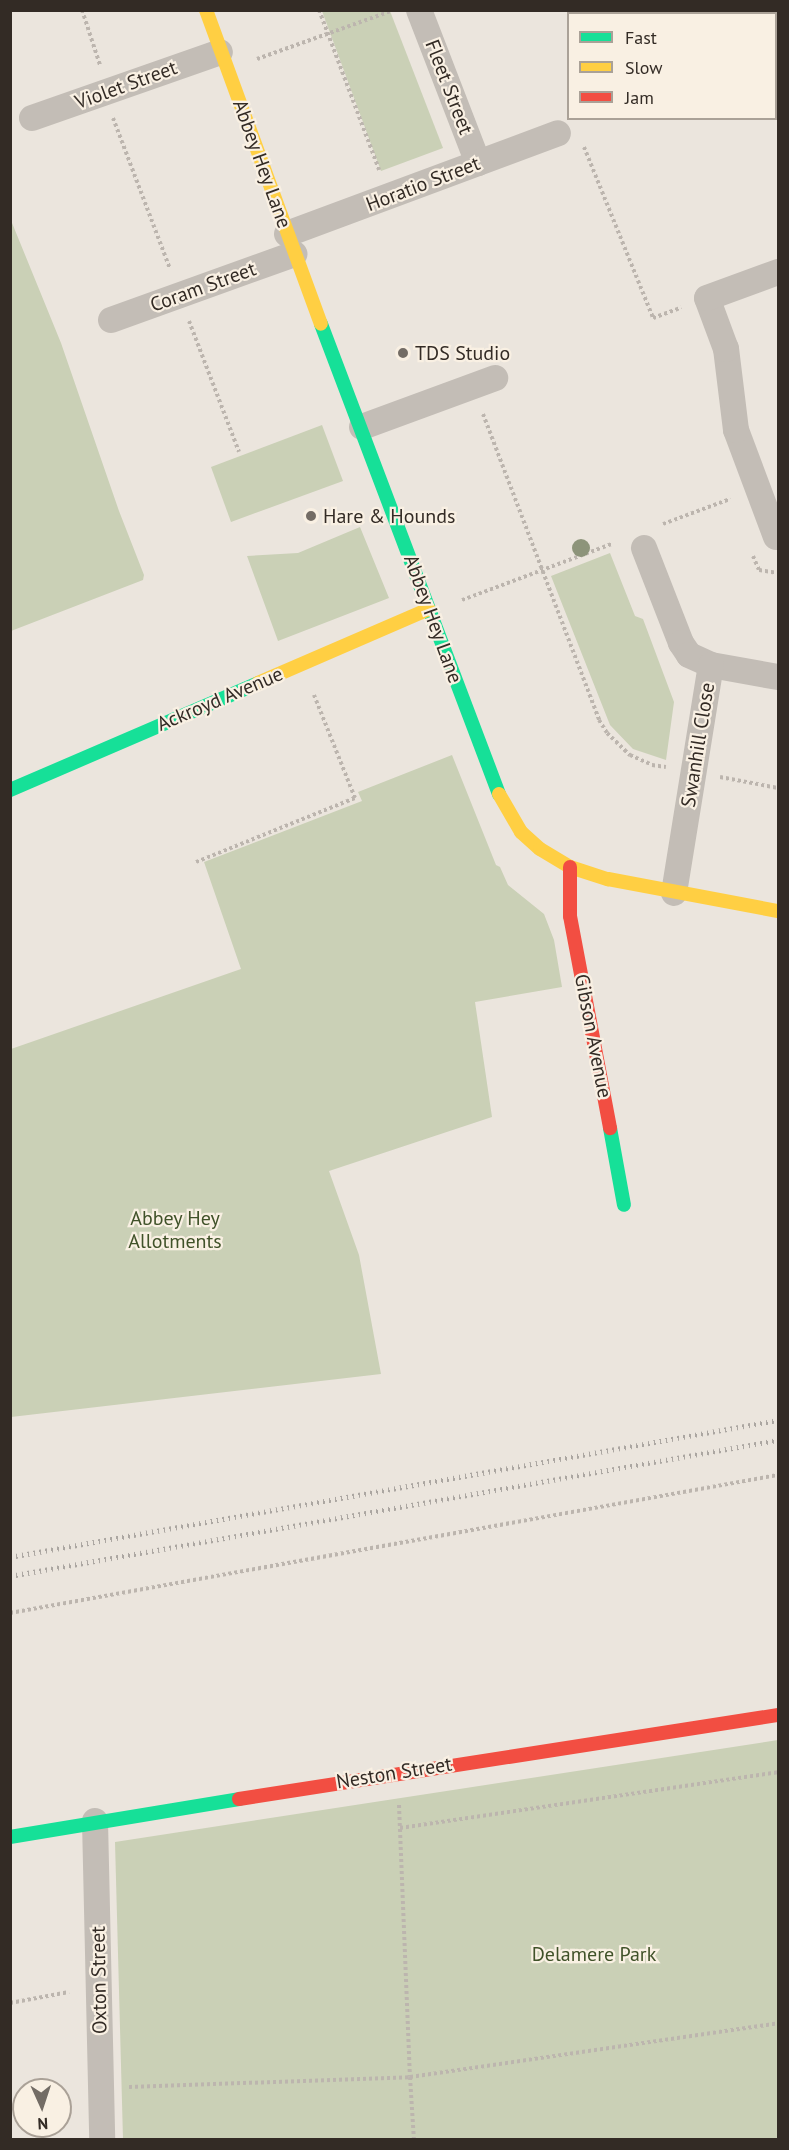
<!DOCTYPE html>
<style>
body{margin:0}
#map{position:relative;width:789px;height:2150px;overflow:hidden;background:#ebe5dd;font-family:"PT Sans",sans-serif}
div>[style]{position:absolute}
.green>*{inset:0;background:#cad0b6}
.path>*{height:4px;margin-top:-2px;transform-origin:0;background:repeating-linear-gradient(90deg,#bcb5ae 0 3px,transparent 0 6px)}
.street>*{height:26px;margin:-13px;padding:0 13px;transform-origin:13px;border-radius:13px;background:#c3bdb6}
.fast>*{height:14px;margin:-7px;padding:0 7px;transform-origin:7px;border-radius:7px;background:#16e098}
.slow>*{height:14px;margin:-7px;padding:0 7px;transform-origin:7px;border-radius:7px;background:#ffcf43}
.jam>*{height:14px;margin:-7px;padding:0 7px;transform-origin:7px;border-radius:7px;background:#f24e42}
.rail>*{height:4.5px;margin-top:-2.25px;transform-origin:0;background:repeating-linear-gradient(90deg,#aba6a1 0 1.5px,transparent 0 6px)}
.trees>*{width:18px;height:18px;margin:-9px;border-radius:50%;background:#8d947a}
.dots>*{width:16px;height:16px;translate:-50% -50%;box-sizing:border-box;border:3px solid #f9f0e3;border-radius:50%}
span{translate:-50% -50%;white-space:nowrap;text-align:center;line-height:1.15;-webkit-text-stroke:4.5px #f9f0e3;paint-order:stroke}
.street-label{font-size:20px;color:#332b25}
.poi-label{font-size:20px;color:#332b25}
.left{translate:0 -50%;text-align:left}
.park-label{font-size:20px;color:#405229}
.frame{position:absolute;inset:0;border:12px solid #332b25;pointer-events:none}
.legend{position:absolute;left:567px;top:12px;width:210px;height:108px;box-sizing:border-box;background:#f9f0e3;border:2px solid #aaa197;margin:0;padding:8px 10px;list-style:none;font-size:18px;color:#332b25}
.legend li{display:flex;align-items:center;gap:12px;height:30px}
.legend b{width:30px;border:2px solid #aaa197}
.north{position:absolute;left:12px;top:2078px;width:60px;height:60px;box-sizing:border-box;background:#f9f0e3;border:2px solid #aaa197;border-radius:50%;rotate:177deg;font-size:16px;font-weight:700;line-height:24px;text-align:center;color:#332b25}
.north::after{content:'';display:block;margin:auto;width:21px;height:27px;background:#736c65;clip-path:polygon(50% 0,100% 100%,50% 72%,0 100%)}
</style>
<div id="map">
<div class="green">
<i style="clip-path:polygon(322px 11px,390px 11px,443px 148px,381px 171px)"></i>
<i style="clip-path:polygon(10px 218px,61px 343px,119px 511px,144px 575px,143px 580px,11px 631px)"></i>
<i style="clip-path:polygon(322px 425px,343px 481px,231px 522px,211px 467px)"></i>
<i style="clip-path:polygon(360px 527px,389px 598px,278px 641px,247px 556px,298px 553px)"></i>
<i style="clip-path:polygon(610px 553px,635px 616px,643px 619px,674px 702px,666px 760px,633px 749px,610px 725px,551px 576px)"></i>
<i style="clip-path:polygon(452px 755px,496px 865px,500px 867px,508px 885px,544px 914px,554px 940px,562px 987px,475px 1002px,492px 1117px,329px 1171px,359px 1255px,381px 1374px,11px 1417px,11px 1049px,241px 969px,204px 862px,362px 801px,358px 792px)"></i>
<i style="clip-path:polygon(778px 1740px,778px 2139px,123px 2139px,115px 1842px)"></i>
</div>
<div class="path">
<i style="left:82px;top:10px;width:58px;rotate:71.9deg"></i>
<i style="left:319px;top:10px;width:171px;rotate:69.4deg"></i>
<i style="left:257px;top:59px;width:142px;rotate:-19.7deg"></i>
<i style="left:113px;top:118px;width:161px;rotate:69.3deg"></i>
<i style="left:584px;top:147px;width:184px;rotate:68deg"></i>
<i style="left:653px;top:318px;width:30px;rotate:-20deg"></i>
<i style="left:189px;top:321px;width:140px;rotate:69.1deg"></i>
<i style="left:483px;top:414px;width:327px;rotate:69.2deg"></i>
<i style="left:599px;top:720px;width:15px;rotate:58deg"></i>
<i style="left:607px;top:733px;width:32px;rotate:44deg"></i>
<i style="left:630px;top:755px;width:24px;rotate:24deg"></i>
<i style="left:652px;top:765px;width:14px;rotate:8deg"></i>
<i style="left:663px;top:524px;width:72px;rotate:-20.5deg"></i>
<i style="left:753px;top:556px;width:15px;rotate:67deg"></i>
<i style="left:759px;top:570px;width:19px;rotate:9deg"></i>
<i style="left:462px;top:600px;width:160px;rotate:-20.5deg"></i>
<i style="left:720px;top:777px;width:59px;rotate:10.7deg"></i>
<i style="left:196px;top:862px;width:171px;rotate:-21.9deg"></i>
<i style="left:355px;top:798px;width:111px;rotate:-111.7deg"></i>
<i style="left:10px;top:1613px;width:780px;rotate:-10.19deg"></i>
<i style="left:399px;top:1805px;width:272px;rotate:87.7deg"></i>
<i style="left:410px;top:2077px;width:372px;rotate:-8.3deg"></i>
<i style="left:400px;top:1828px;width:382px;rotate:-8.4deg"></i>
<i style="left:10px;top:2003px;width:60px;rotate:-10.6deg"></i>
<i style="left:129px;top:2087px;width:281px;rotate:-2deg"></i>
<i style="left:410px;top:2077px;width:63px;rotate:86.4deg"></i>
</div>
<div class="street">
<i style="left:419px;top:10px;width:164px;rotate:68.9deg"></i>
<i style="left:703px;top:10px;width:4px;rotate:76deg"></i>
<i style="left:32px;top:118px;width:199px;rotate:-19.3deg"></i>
<i style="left:287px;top:234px;width:289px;rotate:-20.4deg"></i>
<i style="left:111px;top:320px;width:195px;rotate:-19.8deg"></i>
<i style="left:362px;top:427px;width:142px;rotate:-20.2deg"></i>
<i style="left:776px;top:537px;width:114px;rotate:-110.5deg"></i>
<i style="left:736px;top:430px;width:82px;rotate:-97deg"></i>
<i style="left:726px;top:349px;width:54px;rotate:-110.4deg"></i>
<i style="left:707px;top:298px;width:76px;rotate:-20.1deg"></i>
<i style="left:644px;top:548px;width:102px;rotate:68.7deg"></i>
<i style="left:681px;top:643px;width:14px;rotate:56deg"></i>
<i style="left:689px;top:655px;width:24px;rotate:24deg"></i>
<i style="left:711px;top:665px;width:68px;rotate:10.2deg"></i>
<i style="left:674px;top:893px;width:231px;rotate:-80.8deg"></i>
<i style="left:95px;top:1821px;width:319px;rotate:88.7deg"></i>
</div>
<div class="fast">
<i style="left:321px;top:324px;width:503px;rotate:69.26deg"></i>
<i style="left:10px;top:790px;width:270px;rotate:-23.3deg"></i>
<i style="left:610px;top:1128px;width:78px;rotate:79.7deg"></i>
<i style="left:10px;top:1837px;width:232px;rotate:-9.4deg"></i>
</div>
<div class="slow">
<i style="left:206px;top:10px;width:334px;rotate:69.9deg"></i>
<i style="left:258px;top:683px;width:186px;rotate:-23.4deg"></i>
<i style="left:499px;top:794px;width:44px;rotate:59.9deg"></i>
<i style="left:521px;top:832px;width:25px;rotate:42deg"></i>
<i style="left:540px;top:849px;width:35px;rotate:31deg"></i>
<i style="left:570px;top:867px;width:40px;rotate:18deg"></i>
<i style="left:608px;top:879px;width:173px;rotate:10.7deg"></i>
</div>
<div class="jam">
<i style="left:570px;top:867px;width:49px;rotate:90deg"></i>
<i style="left:570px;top:916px;width:216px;rotate:79.3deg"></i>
<i style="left:239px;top:1799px;width:546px;rotate:-8.86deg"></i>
</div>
<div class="rail">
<i style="left:10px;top:1557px;width:780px;rotate:-10.11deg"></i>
<i style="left:10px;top:1576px;width:780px;rotate:-10.04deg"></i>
</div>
<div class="trees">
<i style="left:581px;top:548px"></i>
</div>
<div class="dots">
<i style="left:403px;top:353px;background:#736c65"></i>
<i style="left:311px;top:516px;background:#736c65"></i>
</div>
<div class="street-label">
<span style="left:126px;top:85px;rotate:-20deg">Violet Street</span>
<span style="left:449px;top:87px;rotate:69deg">Fleet Street</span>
<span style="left:262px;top:164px;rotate:70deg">Abbey Hey Lane</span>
<span style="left:423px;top:184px;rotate:-21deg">Horatio Street</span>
<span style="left:203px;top:287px;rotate:-20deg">Coram Street</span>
<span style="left:433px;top:619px;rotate:70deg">Abbey Hey Lane</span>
<span style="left:220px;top:699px;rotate:-23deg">Ackroyd Avenue</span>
<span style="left:698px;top:745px;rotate:-81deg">Swanhill Close</span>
<span style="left:593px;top:1036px;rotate:79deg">Gibson Avenue</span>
<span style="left:394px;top:1773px;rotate:-9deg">Neston Street</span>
<span style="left:99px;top:1980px;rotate:-91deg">Oxton Street</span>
</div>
<div class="poi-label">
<span class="left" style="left:415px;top:353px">TDS Studio</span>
<span class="left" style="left:323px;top:516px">Hare &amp; Hounds</span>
</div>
<div class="park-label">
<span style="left:175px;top:1230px">Abbey Hey<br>Allotments</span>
<span style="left:594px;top:1954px">Delamere Park</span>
</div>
<div class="frame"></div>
<ul class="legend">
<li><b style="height:8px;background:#16e098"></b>Fast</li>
<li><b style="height:8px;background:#ffcf43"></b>Slow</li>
<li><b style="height:8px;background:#f24e42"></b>Jam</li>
</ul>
<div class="north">N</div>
</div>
